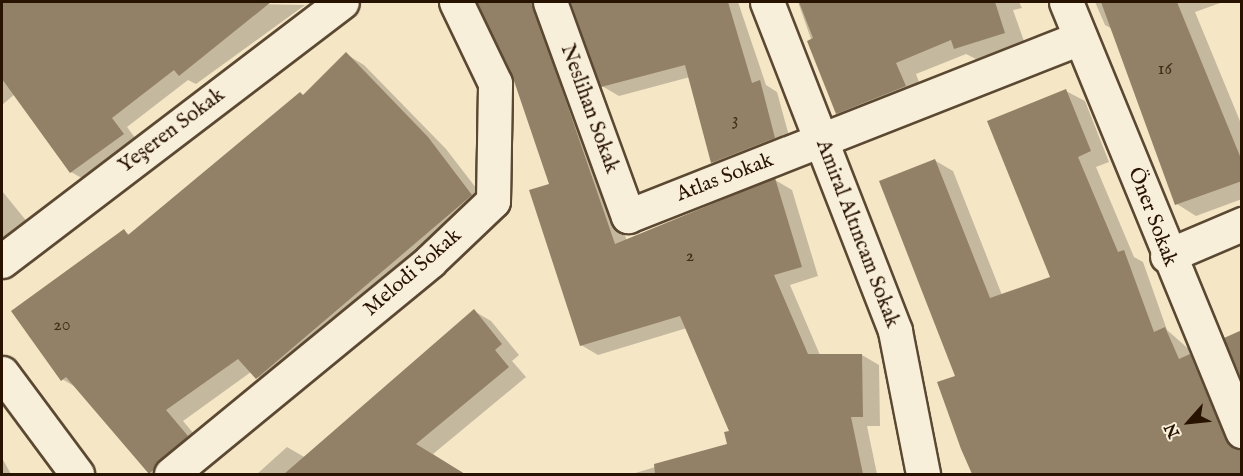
<!DOCTYPE html>
<meta charset="utf-8">
<style>
body{margin:0}
#map{position:relative;width:1243px;height:476px;overflow:hidden;background:#f5e6c6;font-family:"IM FELL English",serif}
div>[style]{position:absolute}
.shadow>*{inset:0;background:#0003}
.building>*{inset:0;background:#938167}
.roads{filter:drop-shadow(2px 0 #5b4832) drop-shadow(-2px 0 #5b4832) drop-shadow(0 2px #5b4832) drop-shadow(0 -2px #5b4832)}
.minor>*{height:33px;margin:-16.5px;padding:0 16.5px;transform-origin:16.5px;border-radius:16.5px;background:#f8efda}
span{translate:-50% -50%;white-space:nowrap;text-align:center;line-height:1.15;-webkit-text-stroke:5px #f8efda;paint-order:stroke}
.number-label{font-size:18px;color:#432e1a}
.number-label span{-webkit-text-stroke-width:0}
.street-label{font-size:21px;color:#281300}
.frame{position:absolute;inset:0;border:3px solid #281300;pointer-events:none}
.north{position:absolute;left:1159px;top:392px;width:60px;height:60px;-webkit-text-stroke:4px #f8efda;paint-order:stroke;rotate:243deg;font-size:16px;font-weight:700;line-height:24px;text-align:center;color:#281300}
.north::after{content:'';display:block;margin:auto;width:21px;height:27px;background:#281300;clip-path:polygon(50% 0,100% 100%,50% 72%,0 100%)}
</style>
<div id="map">
<div class="shadow">
<i style="clip-path:polygon(2px 2px,118px 2px,125px 10px,135px 2px,305px 5px,196px 84px,188px 80px,127px 127px,139px 143px,87px 181px,71px 172px,15px 94px,2px 105px)"></i>
<i style="clip-path:polygon(479px 2px,554px 2px,549px 19px,627px 241px,775px 180px,792px 190px,818px 276px,790px 285px,820px 355px,862px 355px,879px 365px,880px 426px,867px 426px,877px 474px,632px 474px,729px 445px,731px 432px,687px 328px,598px 355px,581px 345px,551px 185px,513px 74px)"></i>
<i style="clip-path:polygon(569px 2px,738px 2px,766px 85px,777px 92px,792px 147px,729px 172px,712px 162px,690px 77px,619px 96px,602px 86px)"></i>
<i style="clip-path:polygon(798px 2px,1019px 2px,1022px 8px,1013px 10px,1025px 44px,976px 59px,966px 54px,916px 74px,925px 98px,857px 124px,837px 113px)"></i>
<i style="clip-path:polygon(1095px 2px,1223px 2px,1195px 12px,1242px 126px,1242px 199px,1196px 216px,1177px 204px,1114px 30px,1105px 25px)"></i>
<i style="clip-path:polygon(346px 54px,364px 65px,446px 149px,490px 206px,275px 389px,251px 372px,183px 421px,205px 447px,177px 474px,152px 474px,79px 389px,62px 379px,124px 231px,130px 235px,304px 96px)"></i>
<i style="clip-path:polygon(1066px 91px,1085px 101px,1109px 162px,1096px 167px,1134px 257px,1143px 262px,1167px 330px,1208px 366px,1242px 447px,1242px 474px,975px 474px,962px 448px,934px 160px,953px 171px,1002px 295px,1052px 278px)"></i>
<i style="clip-path:polygon(2px 191px,33px 229px,2px 255px)"></i>
<i style="clip-path:polygon(474px 311px,491px 321px,519px 355px,512px 361px,526px 377px,433px 454px,464px 474px,257px 474px,287px 447px,306px 458px)"></i>
<i style="clip-path:polygon(2px 458px,11px 474px,2px 474px)"></i>
</div>
<div class="building">
<i style="clip-path:polygon(2px 2px,271px 2px,179px 76px,174px 70px,112px 118px,124px 134px,70px 173px,2px 79px)"></i>
<i style="clip-path:polygon(477px 2px,532px 2px,615px 244px,775px 178px,802px 267px,774px 275px,808px 354px,862px 354px,863px 417px,851px 417px,863px 474px,655px 474px,654px 464px,727px 444px,724px 432px,729px 431px,680px 316px,580px 346px,529px 190px,549px 184px,512px 75px)"></i>
<i style="clip-path:polygon(570px 2px,728px 2px,752px 83px,760px 80px,775px 138px,711px 163px,685px 65px,601px 87px)"></i>
<i style="clip-path:polygon(799px 2px,995px 2px,1005px 33px,954px 49px,951px 40px,896px 63px,906px 86px,836px 114px,807px 41px,813px 38px)"></i>
<i style="clip-path:polygon(1101px 2px,1177px 2px,1242px 161px,1242px 181px,1175px 205px)"></i>
<i style="clip-path:polygon(346px 52px,428px 137px,472px 195px,256px 379px,238px 359px,166px 410px,188px 436px,149px 474px,66px 377px,61px 381px,11px 311px,124px 229px,128px 235px,300px 92px,303px 95px)"></i>
<i style="clip-path:polygon(1066px 89px,1091px 151px,1078px 157px,1118px 252px,1124px 250px,1154px 332px,1165px 327px,1179px 359px,1190px 354px,1225px 438px,1242px 449px,1242px 474px,972px 474px,961px 449px,937px 382px,955px 376px,879px 181px,935px 159px,990px 298px,1050px 277px,987px 121px)"></i>
<i style="clip-path:polygon(474px 309px,502px 344px,495px 350px,509px 367px,416px 444px,465px 474px,284px 474px)"></i>
<i style="clip-path:polygon(1242px 330px,1242px 380px,1224px 338px)"></i>
</div>
<div class="roads">
<div class="minor">
<i style="left:550px;top:2px;width:228px;rotate:70deg"></i>
<i style="left:628px;top:216px;width:486px;rotate:-21.5deg"></i>
<i style="left:767px;top:2px;width:353px;rotate:68.7deg"></i>
<i style="left:895px;top:331px;width:146px;rotate:78.9deg"></i>
<i style="left:1066px;top:2px;width:464px;rotate:67.7deg"></i>
<i style="left:1167px;top:256px;width:82px;rotate:-23.1deg"></i>
<i style="left:2px;top:261px;width:427px;rotate:-37.3deg"></i>
<i style="left:2px;top:373px;width:126px;rotate:53.4deg"></i>
<i style="left:171px;top:474px;width:335px;rotate:-39.4deg"></i>
<i style="left:430px;top:261px;width:87px;rotate:-43.6deg"></i>
<i style="left:493px;top:201px;width:118px;rotate:-89deg"></i>
<i style="left:495px;top:83px;width:90px;rotate:-115.7deg"></i>
</div>
</div>
<div class="number-label">
<span style="left:1165px;top:70px">16</span>
<span style="left:735px;top:121px">3</span>
<span style="left:690px;top:257px">2</span>
<span style="left:62px;top:326px">20</span>
</div>
<div class="street-label">
<span style="left:589px;top:109px;rotate:70deg">Neslihan Sokak</span>
<span style="left:172px;top:131px;rotate:-37deg">Yeşeren Sokak</span>
<span style="left:725px;top:178px;rotate:-21deg">Atlas Sokak</span>
<span style="left:1152px;top:217px;rotate:69deg">Öner Sokak</span>
<span style="left:857px;top:234px;rotate:69deg">Amiral Altıncam Sokak</span>
<span style="left:413px;top:273px;rotate:-41deg">Melodi Sokak</span>
</div>
<div class="frame"></div>
<div class="north">N</div>
</div>
